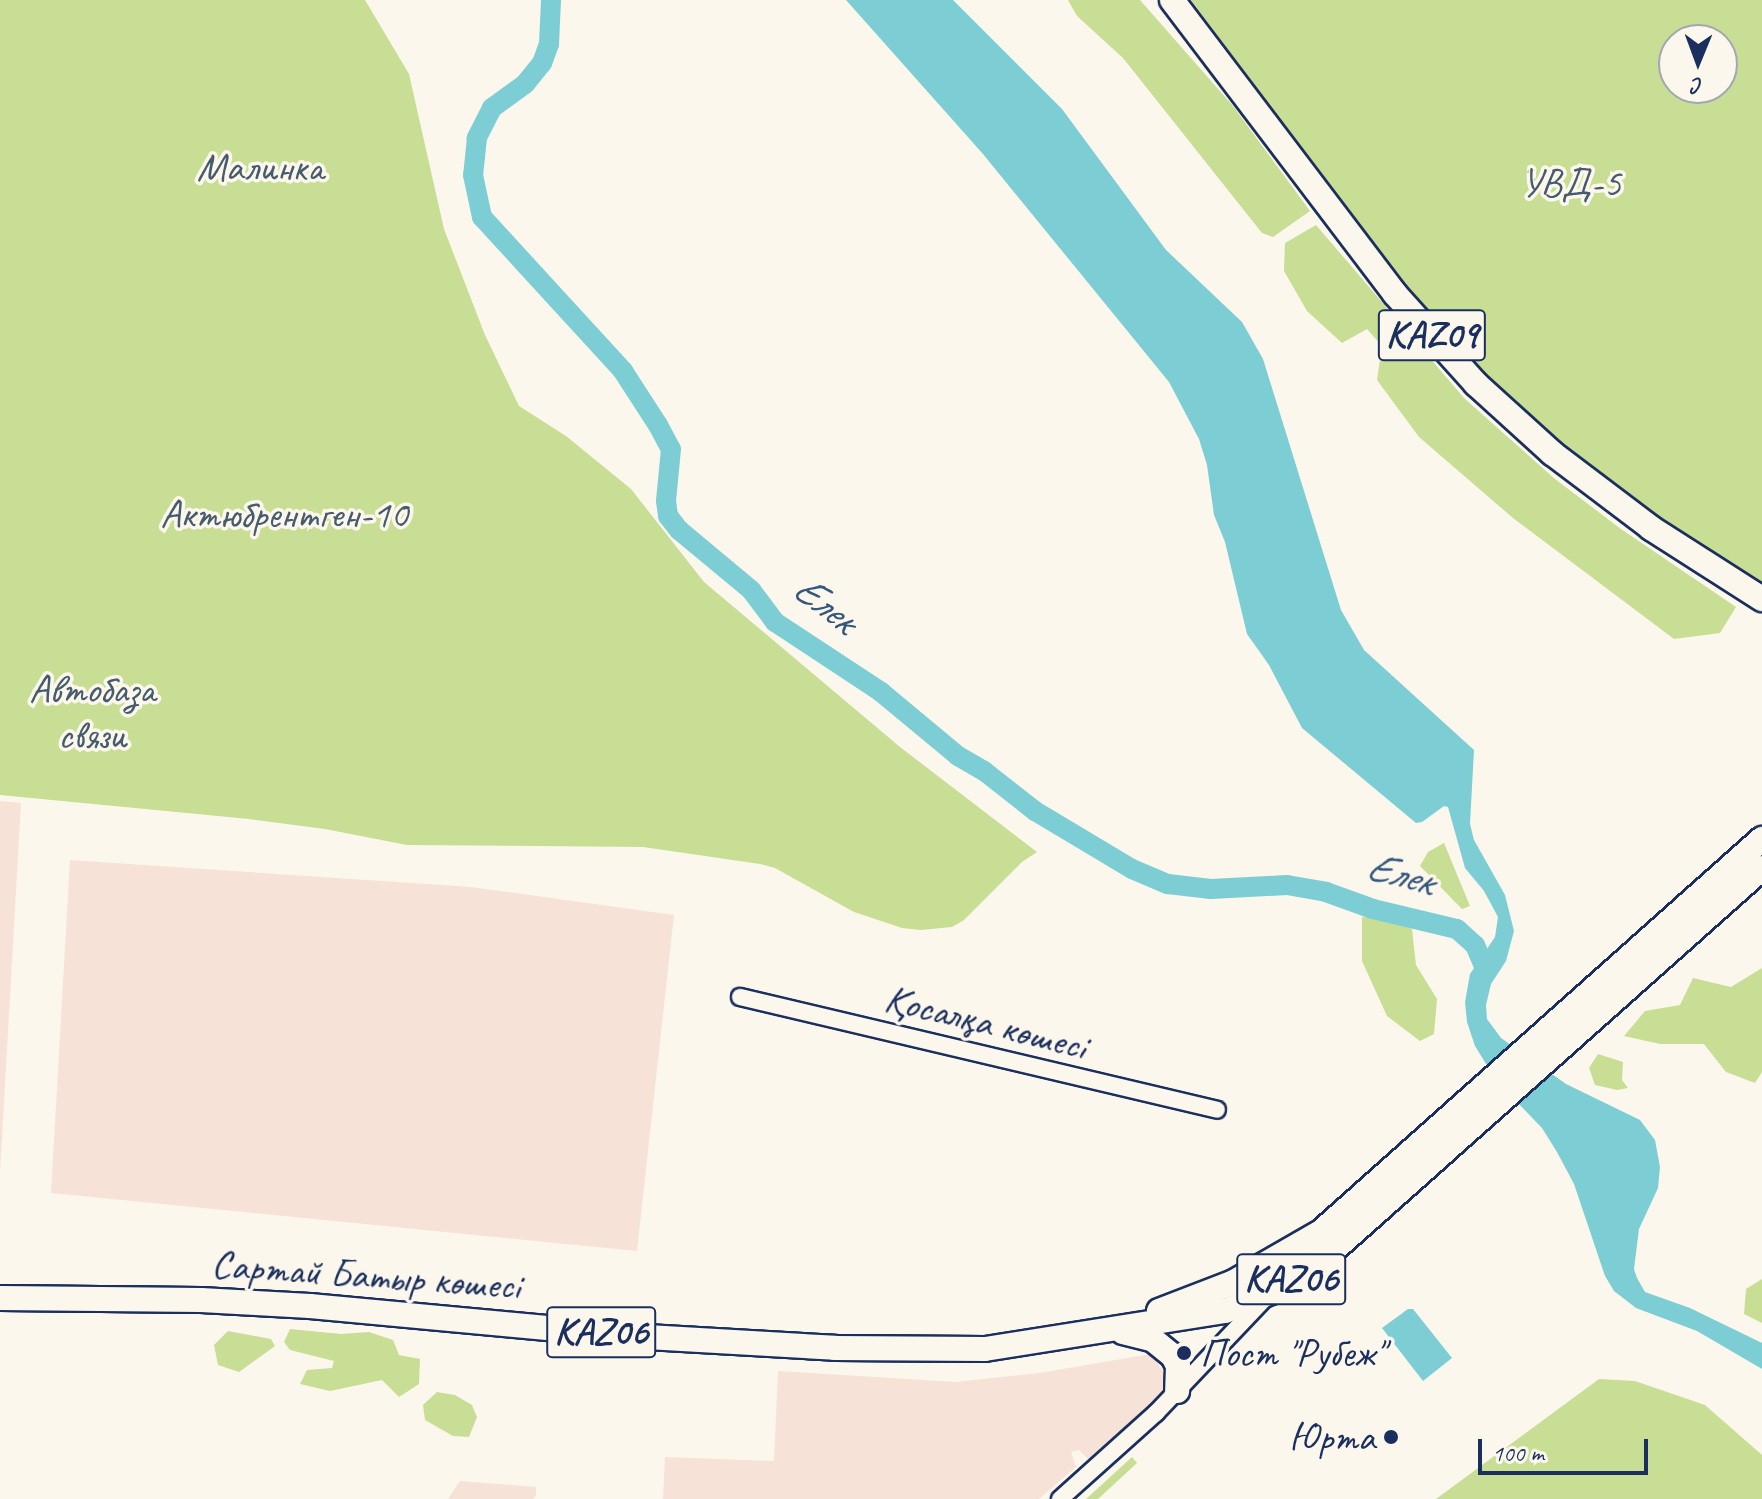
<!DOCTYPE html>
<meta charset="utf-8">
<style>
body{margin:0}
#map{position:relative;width:1762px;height:1499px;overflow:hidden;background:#fbf7ec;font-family:Caveat,sans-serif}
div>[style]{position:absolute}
.built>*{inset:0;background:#f7e2d8}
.green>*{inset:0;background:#c8de94}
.water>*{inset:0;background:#7dced4}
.river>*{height:20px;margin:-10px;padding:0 10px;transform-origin:10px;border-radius:10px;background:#7dced4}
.roads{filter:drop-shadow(2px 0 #1b2f5e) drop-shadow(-2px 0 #1b2f5e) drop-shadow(0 2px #1b2f5e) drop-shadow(0 -2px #1b2f5e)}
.minor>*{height:16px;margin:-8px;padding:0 8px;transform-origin:8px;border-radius:8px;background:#fbf7ec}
.highway>*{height:24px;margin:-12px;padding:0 12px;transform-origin:12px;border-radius:12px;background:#fbf7ec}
.dots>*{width:22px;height:22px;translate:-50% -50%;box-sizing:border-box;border:4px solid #fbf7ec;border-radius:50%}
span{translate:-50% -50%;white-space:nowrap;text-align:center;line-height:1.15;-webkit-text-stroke:7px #fbf7ec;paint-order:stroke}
.shield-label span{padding:2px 6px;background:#fbf7ec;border:2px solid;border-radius:6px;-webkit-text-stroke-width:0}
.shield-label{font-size:38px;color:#1b2f5e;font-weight:700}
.park-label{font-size:40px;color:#465b6c}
.street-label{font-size:40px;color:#1b2f5e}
.poi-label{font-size:40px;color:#1b2f5e}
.left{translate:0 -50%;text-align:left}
.right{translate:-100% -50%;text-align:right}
.water-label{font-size:42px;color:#34577c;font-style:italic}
.north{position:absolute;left:1658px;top:24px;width:80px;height:80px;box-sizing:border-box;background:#fbf7ec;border:2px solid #a1a7b3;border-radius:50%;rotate:181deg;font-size:22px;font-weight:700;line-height:32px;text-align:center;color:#1b2f5e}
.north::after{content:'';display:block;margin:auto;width:28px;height:36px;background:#1b2f5e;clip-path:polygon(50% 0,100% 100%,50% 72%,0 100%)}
.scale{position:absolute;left:1478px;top:1439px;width:170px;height:36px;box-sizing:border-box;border:4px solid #1b2f5e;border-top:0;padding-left:10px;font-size:24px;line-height:28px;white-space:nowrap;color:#1b2f5e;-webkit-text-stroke:6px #fbf7ec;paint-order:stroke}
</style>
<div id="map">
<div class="built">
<i style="clip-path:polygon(0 801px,21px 803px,0 1173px)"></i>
<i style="clip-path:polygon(70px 860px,471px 887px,674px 915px,637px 1251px,51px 1193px)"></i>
<i style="clip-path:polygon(1150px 1354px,1168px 1377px,1166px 1386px,1148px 1407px,1088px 1459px,1079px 1450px,1071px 1452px,1076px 1467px,1039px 1499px,663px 1499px,665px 1457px,774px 1461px,778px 1371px,956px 1382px,1040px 1373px)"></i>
<i style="clip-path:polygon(460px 1481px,536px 1487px,536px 1495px,533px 1499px,448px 1499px)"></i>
</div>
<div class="green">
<i style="clip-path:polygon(0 0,365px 0,409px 74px,444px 229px,485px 335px,519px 406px,566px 436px,631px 489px,704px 582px,900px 747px,1037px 852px,1022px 862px,964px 920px,952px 927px,921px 930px,902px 928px,854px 912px,775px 868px,760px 864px,643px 847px,407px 845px,325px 829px,249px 819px,0 795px)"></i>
<i style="clip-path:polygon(1068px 0,1140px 0,1233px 106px,1310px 211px,1273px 237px,1262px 233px,1123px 58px,1077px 16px)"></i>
<i style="clip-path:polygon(evenodd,1191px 0,1762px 0,1762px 584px,1657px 517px,1557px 442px,1482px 372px,1402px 284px,1191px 0,1674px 40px,1722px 40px,1722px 88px,1674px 88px,1674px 40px)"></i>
<i style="clip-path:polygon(1316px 225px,1464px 398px,1555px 479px,1621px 529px,1736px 607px,1720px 633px,1674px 639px,1513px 518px,1419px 437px,1377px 380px,1382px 346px,1367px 329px,1342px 343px,1307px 311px,1284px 271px,1285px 243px)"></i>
<i style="clip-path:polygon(1444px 843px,1470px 906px,1462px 909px,1420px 866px,1428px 852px)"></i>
<i style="clip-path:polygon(1362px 917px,1385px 918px,1412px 929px,1416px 965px,1437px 999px,1434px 1034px,1420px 1041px,1387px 1016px,1362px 961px)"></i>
<i style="clip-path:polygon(1762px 968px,1762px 1072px,1755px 1083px,1726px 1072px,1704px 1044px,1660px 1044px,1624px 1036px,1645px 1011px,1680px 1005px,1693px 978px,1731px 987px)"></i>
<i style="clip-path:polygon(1598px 1054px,1623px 1062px,1622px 1080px,1628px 1088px,1617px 1090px,1595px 1085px,1589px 1068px)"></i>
<i style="clip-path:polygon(1762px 1279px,1762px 1323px,1744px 1314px,1746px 1289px)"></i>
<i style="clip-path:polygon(290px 1329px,341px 1334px,369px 1332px,393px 1340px,399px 1355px,420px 1359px,419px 1384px,399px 1397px,382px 1380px,330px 1391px,300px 1384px,307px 1370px,332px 1368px,334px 1361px,290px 1350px,284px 1342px)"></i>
<i style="clip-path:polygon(228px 1331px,271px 1339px,275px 1346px,239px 1372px,218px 1365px,214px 1345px)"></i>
<i style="clip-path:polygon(1599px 1379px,1635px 1381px,1705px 1405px,1762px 1455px,1762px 1499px,1436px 1499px)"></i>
<i style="clip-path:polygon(437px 1392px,455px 1395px,472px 1405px,477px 1417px,469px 1437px,453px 1436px,425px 1420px,423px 1405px)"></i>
<i style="clip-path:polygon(1132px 1457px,1137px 1463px,1098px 1499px,1086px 1499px)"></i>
</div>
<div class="water">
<i style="clip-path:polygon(846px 0,953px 0,1062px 109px,1166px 250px,1242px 322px,1263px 359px,1341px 610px,1364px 650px,1474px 750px,1470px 824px,1474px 840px,1505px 895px,1514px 931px,1506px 961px,1491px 984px,1486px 1005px,1487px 1019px,1501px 1038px,1566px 1084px,1640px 1120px,1655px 1140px,1660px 1167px,1658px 1188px,1639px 1229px,1634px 1269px,1637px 1278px,1645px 1292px,1690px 1308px,1762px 1343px,1762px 1369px,1697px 1331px,1636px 1308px,1614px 1291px,1605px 1276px,1574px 1184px,1557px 1152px,1542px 1128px,1496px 1080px,1475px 1046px,1467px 1022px,1465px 1002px,1470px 974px,1495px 937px,1498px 917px,1484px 891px,1465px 868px,1448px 807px,1444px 806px,1422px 822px,1416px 823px,1302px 728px,1269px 665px,1247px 634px,1225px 542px,1214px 515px,1207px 465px,1199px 439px,1169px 382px,983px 154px)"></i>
<i style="clip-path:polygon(1408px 1309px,1413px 1309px,1452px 1358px,1423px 1381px,1382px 1328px)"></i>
</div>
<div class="river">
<i style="left:551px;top:0;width:44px;rotate:92.6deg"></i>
<i style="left:549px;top:44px;width:20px;rotate:110deg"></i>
<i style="left:542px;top:63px;width:27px;rotate:129deg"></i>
<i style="left:525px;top:84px;width:41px;rotate:144deg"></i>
<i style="left:492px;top:108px;width:34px;rotate:117deg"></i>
<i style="left:477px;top:138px;width:37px;rotate:96deg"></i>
<i style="left:473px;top:175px;width:43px;rotate:77.9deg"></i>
<i style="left:482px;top:217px;width:209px;rotate:47.5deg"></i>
<i style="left:623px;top:371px;width:64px;rotate:57.1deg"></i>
<i style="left:658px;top:425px;width:27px;rotate:62deg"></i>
<i style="left:671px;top:449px;width:52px;rotate:95.5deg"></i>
<i style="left:666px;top:501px;width:15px;rotate:82deg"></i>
<i style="left:668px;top:516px;width:18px;rotate:52deg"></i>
<i style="left:679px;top:530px;width:94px;rotate:39.8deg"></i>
<i style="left:751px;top:590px;width:40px;rotate:53deg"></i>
<i style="left:775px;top:622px;width:127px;rotate:33.4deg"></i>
<i style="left:881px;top:692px;width:100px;rotate:39.7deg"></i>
<i style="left:958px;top:756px;width:30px;rotate:30deg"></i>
<i style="left:984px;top:771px;width:65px;rotate:38.1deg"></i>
<i style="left:1035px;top:811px;width:113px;rotate:30.9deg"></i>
<i style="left:1132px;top:869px;width:39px;rotate:23deg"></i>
<i style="left:1168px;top:884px;width:43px;rotate:6.6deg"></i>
<i style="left:1211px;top:889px;width:76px;rotate:-3deg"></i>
<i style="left:1287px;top:885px;width:40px;rotate:10deg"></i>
<i style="left:1326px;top:892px;width:50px;rotate:19.9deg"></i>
<i style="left:1373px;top:909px;width:86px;rotate:13.4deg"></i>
<i style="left:1457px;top:929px;width:24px;rotate:42deg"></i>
<i style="left:1475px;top:945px;width:26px;rotate:67deg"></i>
</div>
<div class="roads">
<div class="minor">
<i style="left:740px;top:997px;width:490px;rotate:13.3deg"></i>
<i style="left:1060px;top:1499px;width:129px;rotate:-41.9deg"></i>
<i style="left:1156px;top:1413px;width:160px;rotate:-46.5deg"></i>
</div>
<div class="highway">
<i style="left:1172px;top:0;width:369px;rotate:52.8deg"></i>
<i style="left:1395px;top:294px;width:121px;rotate:48deg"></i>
<i style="left:1476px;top:384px;width:103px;rotate:42.2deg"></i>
<i style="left:1552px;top:453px;width:124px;rotate:37.1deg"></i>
<i style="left:1651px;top:528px;width:132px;rotate:32.6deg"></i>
<i style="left:0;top:1298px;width:201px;rotate:0.6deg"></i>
<i style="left:201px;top:1300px;width:109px;rotate:3.2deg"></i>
<i style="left:310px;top:1306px;width:338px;rotate:5.3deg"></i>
<i style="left:647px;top:1337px;width:188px;rotate:3.3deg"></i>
<i style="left:835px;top:1348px;width:150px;rotate:0.4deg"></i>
<i style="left:985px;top:1349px;width:243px;rotate:-9deg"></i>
<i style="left:1225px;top:1311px;width:50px;rotate:-22.4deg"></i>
<i style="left:1271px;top:1292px;width:73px;rotate:-33.9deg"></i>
<i style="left:1332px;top:1251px;width:576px;rotate:-41.69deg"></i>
<i style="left:1159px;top:1311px;width:80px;rotate:-21.1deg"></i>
<i style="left:1234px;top:1282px;width:100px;rotate:-29.9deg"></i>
<i style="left:1321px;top:1232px;width:591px;rotate:-41.71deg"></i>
<i style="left:1123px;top:1332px;width:30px;rotate:14deg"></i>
<i style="left:1152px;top:1339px;width:27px;rotate:39deg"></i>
<i style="left:1173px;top:1356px;width:11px;rotate:63deg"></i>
<i style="left:1178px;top:1366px;width:25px;rotate:92deg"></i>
</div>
</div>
<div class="dots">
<i style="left:1184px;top:1353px;background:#1b2f5e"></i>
<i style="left:1391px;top:1437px;background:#1b2f5e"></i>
</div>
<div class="shield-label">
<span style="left:1432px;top:335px">KAZ09</span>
<span style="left:1291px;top:1279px">KАZ06</span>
<span style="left:601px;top:1332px">KАZ06</span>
</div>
<div class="park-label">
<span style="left:260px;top:167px">Малинка</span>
<span style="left:1571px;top:183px">УВД-5</span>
<span style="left:284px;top:514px">Актюбрентген-10</span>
<span style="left:92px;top:712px">Автобаза<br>связи</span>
</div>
<div class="street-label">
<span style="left:986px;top:1022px;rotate:14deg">Қосалқа көшесі</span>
<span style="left:366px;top:1275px;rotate:4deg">Сартай Батыр көшесі</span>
</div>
<div class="poi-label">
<span class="left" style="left:1200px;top:1353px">Пост "Рубеж"</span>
<span class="right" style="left:1375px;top:1437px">Юрта</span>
</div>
<div class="water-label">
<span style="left:825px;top:604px;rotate:38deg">Елек</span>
<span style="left:1400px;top:874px;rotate:15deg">Елек</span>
</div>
<div class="north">С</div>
<div class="scale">100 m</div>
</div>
